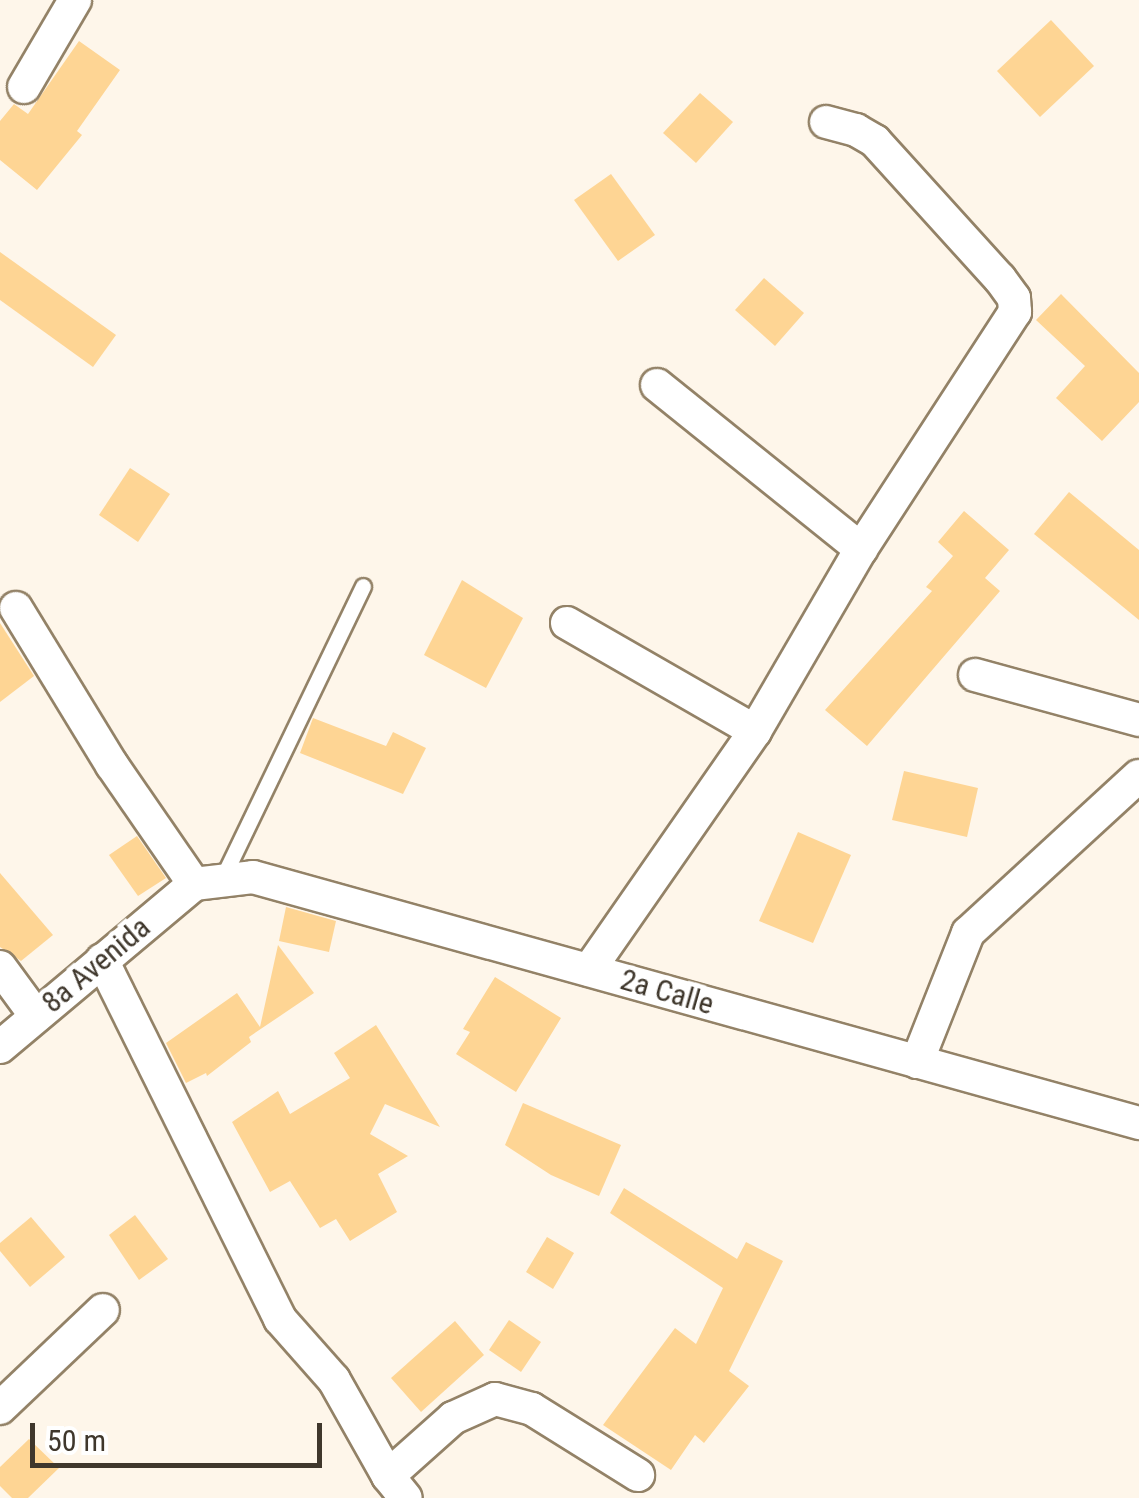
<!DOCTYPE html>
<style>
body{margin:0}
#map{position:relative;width:1139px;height:1498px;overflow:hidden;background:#fef6ea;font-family:"Roboto Condensed",sans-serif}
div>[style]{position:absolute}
.building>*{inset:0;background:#fed594}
.roads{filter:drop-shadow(2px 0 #938267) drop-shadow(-2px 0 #938267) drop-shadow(0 2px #938267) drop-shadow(0 -2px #938267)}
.service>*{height:15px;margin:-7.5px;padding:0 7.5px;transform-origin:7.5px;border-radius:7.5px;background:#fff}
.minor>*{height:32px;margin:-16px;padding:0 16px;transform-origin:16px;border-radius:16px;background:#fff}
span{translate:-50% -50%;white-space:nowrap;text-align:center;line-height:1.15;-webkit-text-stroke:9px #fff;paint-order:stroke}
.street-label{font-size:30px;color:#3f372c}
.scale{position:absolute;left:30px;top:1423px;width:292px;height:45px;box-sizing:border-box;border:5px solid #3f372c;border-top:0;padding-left:12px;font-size:30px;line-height:35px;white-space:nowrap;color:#3f372c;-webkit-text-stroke:8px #fff;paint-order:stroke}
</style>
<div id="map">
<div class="building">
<i style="clip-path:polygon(1051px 20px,1094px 66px,1040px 117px,997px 71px)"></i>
<i style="clip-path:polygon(79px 41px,120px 70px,77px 131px,82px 135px,37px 190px,0 160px,0 121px,14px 104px,28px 114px)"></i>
<i style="clip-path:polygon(700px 93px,733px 122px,696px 163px,663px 133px)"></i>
<i style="clip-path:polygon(611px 174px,655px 235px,618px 261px,574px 200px)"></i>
<i style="clip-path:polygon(0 252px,116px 335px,93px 367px,0 300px)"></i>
<i style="clip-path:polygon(764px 278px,804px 313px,775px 346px,735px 310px)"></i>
<i style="clip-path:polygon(1061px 294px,1139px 373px,1139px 402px,1102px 441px,1056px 398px,1085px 366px,1036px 320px)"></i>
<i style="clip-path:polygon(130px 468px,170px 494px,138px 542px,99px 515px)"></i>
<i style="clip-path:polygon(1069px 492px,1139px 550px,1139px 620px,1034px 534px)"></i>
<i style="clip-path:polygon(964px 511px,1009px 550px,985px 578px,1000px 591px,867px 746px,825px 710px,932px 591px,926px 587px,953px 556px,938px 542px)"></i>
<i style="clip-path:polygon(462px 580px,523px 618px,486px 688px,424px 655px)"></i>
<i style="clip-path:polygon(0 623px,34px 676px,0 702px)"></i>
<i style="clip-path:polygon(313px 718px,386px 746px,393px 732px,426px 748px,403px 794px,300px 753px)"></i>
<i style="clip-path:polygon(904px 771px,978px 788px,967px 837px,892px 820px)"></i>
<i style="clip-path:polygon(798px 832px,851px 855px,813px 943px,759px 921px)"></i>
<i style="clip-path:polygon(137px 836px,166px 878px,138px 896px,109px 855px)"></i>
<i style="clip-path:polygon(0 873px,53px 935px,21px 961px,0 947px)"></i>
<i style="clip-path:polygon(286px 907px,336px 921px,329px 952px,279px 941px)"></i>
<i style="clip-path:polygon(278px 945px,314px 993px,249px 1037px,251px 1042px,207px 1076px,206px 1073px,186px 1083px,166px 1043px,237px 993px,260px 1027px)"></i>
<i style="clip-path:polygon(495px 977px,561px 1018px,516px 1092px,456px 1054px,470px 1032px,463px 1029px)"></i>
<i style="clip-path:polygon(376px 1025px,440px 1127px,385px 1104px,370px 1134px,408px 1156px,378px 1174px,397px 1212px,350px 1241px,336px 1219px,320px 1228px,290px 1181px,270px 1192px,232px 1122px,278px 1091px,290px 1114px,350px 1078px,334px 1053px)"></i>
<i style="clip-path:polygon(523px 1103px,621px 1145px,599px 1196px,551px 1175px,505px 1145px)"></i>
<i style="clip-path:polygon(624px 1188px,737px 1259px,746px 1242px,783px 1261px,729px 1371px,749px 1386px,704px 1443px,695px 1435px,671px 1470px,603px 1425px,675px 1328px,696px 1344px,723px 1288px,610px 1213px)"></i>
<i style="clip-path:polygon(135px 1215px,168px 1259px,139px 1280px,109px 1235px)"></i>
<i style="clip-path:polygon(31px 1217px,65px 1257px,30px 1287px,0 1251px,0 1243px)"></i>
<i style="clip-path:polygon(547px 1237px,574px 1253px,553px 1289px,526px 1272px)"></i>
<i style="clip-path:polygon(509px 1320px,541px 1342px,521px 1372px,489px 1350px)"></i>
<i style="clip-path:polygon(455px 1321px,484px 1355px,421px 1412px,391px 1378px)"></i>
<i style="clip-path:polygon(29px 1439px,59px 1468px,28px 1498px,12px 1498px,0 1486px,0 1467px)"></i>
</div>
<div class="roads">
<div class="service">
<i style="left:222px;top:879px;width:325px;rotate:-64.3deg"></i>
</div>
<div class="minor">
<i style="left:24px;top:87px;width:101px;rotate:-59.6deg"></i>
<i style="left:657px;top:385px;width:262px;rotate:38.8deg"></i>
<i style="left:16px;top:608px;width:184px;rotate:58.6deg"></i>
<i style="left:112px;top:765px;width:145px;rotate:55.4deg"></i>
<i style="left:567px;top:623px;width:217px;rotate:29.9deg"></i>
<i style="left:975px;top:675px;width:170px;rotate:15.3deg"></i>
<i style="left:102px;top:960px;width:401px;rotate:63.6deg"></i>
<i style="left:280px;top:1319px;width:81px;rotate:48.5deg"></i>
<i style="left:334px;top:1380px;width:110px;rotate:60.6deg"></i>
<i style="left:388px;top:1476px;width:28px;rotate:51deg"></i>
<i style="left:0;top:967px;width:61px;rotate:53.7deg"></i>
<i style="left:589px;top:970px;width:291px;rotate:-55.2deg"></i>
<i style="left:755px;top:731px;width:211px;rotate:-59.8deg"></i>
<i style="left:861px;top:549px;width:283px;rotate:-57deg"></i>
<i style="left:1015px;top:312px;width:14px;rotate:-94deg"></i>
<i style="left:1014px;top:298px;width:24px;rotate:-126deg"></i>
<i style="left:1000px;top:279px;width:186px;rotate:-132.2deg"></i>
<i style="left:875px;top:141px;width:22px;rotate:-150deg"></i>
<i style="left:856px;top:130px;width:31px;rotate:-165deg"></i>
<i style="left:0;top:1047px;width:253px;rotate:-40deg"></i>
<i style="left:194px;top:884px;width:59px;rotate:-6.8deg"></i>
<i style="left:253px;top:877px;width:920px;rotate:15.52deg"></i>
<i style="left:917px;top:1062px;width:139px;rotate:-68.4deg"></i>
<i style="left:968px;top:933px;width:232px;rotate:-42.6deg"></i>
<i style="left:0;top:1408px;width:142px;rotate:-43.6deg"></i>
<i style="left:388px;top:1476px;width:87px;rotate:-41.7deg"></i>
<i style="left:453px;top:1418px;width:46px;rotate:-24.3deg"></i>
<i style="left:495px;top:1399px;width:38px;rotate:15deg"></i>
<i style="left:532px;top:1409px;width:125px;rotate:31.9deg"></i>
</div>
</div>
<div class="street-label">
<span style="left:96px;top:965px;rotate:-40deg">8a Avenida</span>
<span style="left:667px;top:992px;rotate:16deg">2a Calle</span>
</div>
<div class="scale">50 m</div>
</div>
